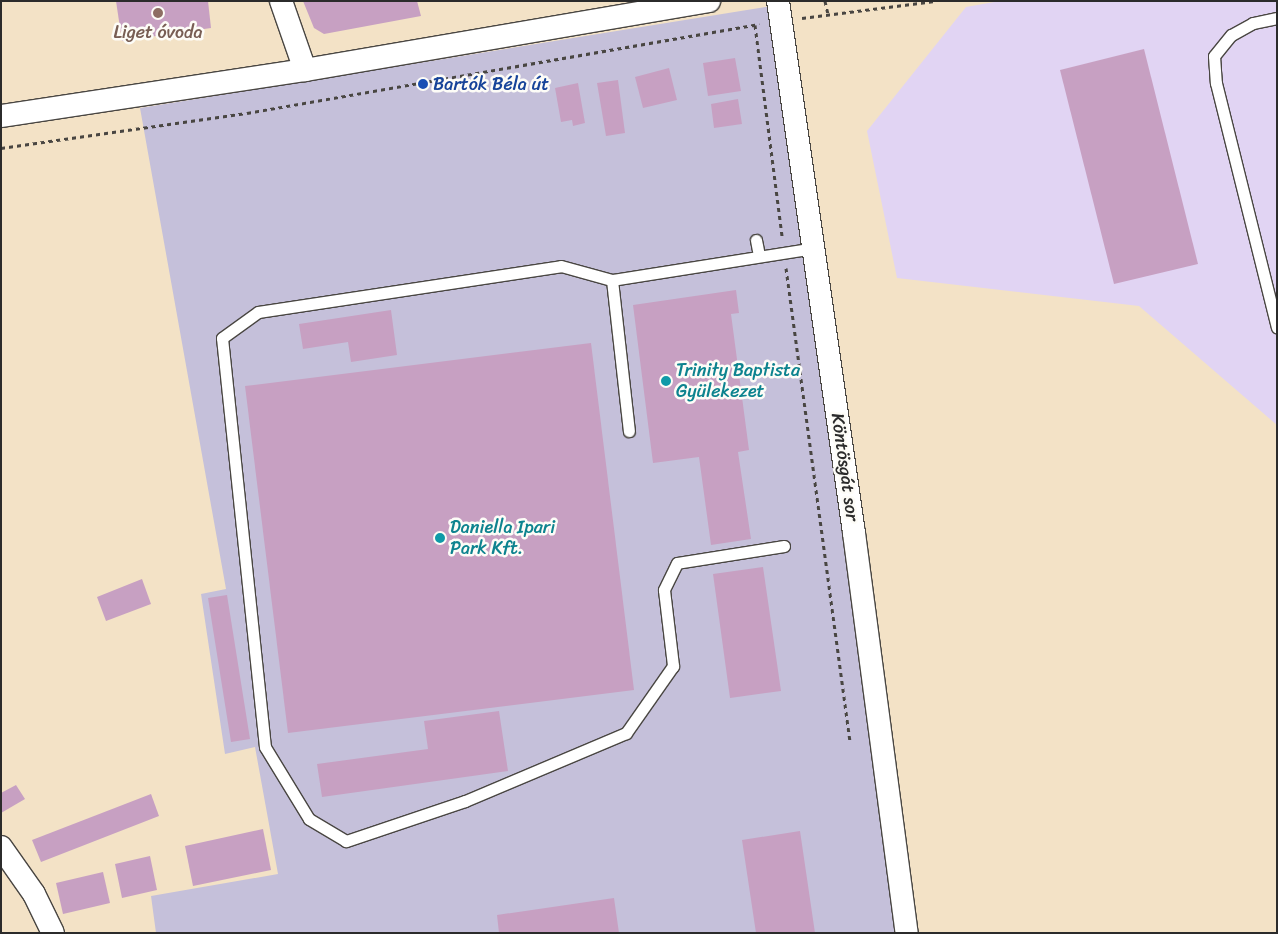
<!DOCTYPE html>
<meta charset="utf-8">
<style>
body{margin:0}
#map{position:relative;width:1278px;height:934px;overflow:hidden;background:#f3e2c6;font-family:Sriracha,sans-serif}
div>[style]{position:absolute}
.built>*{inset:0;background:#e1d4f3}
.industrial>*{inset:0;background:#c5c0da}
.building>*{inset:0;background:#c7a0c2}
.path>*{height:3px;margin-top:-1.5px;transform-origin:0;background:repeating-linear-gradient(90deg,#494642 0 4px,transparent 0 8px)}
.roads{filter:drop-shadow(1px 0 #494642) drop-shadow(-1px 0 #494642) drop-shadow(0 1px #494642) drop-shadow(0 -1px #494642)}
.lane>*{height:11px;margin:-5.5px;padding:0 5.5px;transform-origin:5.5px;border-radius:5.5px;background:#fff}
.street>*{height:22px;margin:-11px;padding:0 11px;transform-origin:11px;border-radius:11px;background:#fff}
.dots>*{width:14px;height:14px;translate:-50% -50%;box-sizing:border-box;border:2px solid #fdfcf7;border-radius:50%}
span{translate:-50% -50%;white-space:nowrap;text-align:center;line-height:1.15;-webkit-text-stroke:5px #fdfcf7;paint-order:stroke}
.education-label{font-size:18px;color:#785e54}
.transit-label{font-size:18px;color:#164399}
.left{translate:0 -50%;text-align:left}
.culture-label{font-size:18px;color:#0d838f}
.street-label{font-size:18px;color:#2b2b2b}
.frame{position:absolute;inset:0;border:2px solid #2b2b2b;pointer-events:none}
</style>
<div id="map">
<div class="built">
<i style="clip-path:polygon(1000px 1px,1277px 1px,1277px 425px,1139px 306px,897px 278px,867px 131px,966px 7px)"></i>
</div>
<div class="industrial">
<i style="clip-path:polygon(772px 6px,902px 933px,156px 933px,151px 896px,278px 874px,255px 747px,225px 754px,201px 594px,226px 589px,140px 108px)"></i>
</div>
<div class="building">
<i style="clip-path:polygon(116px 1px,208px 1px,211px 28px,122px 41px)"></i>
<i style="clip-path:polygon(303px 1px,417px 1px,421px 16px,324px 34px,314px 28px)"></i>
<i style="clip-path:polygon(1144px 49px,1198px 264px,1114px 284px,1060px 70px)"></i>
<i style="clip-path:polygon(735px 58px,741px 91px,708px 96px,703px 63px)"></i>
<i style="clip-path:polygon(669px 68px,677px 100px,643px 108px,635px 77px)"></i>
<i style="clip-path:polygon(618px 80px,625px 133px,606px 136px,597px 83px)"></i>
<i style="clip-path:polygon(578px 83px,585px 123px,573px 126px,572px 120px,561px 122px,555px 88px)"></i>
<i style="clip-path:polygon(738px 99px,742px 124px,714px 128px,711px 104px)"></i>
<i style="clip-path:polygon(736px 290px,739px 313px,731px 314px,749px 450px,738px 452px,751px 539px,711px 545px,699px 457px,653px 463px,633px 305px)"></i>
<i style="clip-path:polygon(391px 310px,397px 355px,351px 362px,348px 342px,303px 349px,299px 324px)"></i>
<i style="clip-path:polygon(591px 343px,634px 690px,288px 733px,245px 386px)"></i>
<i style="clip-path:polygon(763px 567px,781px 691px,730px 698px,713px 574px)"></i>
<i style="clip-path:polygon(142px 579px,151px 604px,106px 621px,97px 597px)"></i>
<i style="clip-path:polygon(227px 595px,250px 739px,231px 742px,208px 598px)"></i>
<i style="clip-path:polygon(499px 711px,508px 771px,322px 797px,317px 764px,428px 749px,424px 721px)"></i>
<i style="clip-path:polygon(16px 785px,25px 799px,1px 813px,1px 793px)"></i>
<i style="clip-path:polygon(151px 794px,159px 816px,41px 862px,32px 840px)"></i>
<i style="clip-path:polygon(263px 829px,271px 870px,193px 886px,185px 846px)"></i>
<i style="clip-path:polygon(800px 831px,815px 933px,756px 933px,742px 840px)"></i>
<i style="clip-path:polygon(150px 856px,157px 890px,122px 898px,115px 864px)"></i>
<i style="clip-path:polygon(103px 872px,110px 903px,63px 914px,56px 883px)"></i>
<i style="clip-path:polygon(614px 898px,619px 933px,499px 933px,497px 915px)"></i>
</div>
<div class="path">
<i style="left:825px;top:1px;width:13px;rotate:77deg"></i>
<i style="left:802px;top:18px;width:134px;rotate:-7.3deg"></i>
<i style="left:755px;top:25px;width:214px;rotate:82.7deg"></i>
<i style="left:1px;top:148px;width:248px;rotate:-8.1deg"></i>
<i style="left:247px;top:113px;width:520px;rotate:-9.86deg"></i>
<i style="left:786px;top:268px;width:478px;rotate:82.3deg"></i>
</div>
<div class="roads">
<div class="lane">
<i style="left:1277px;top:18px;width:25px;rotate:168deg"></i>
<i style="left:1253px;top:23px;width:25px;rotate:151deg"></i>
<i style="left:1231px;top:35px;width:27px;rotate:129deg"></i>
<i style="left:1214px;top:56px;width:27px;rotate:86deg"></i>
<i style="left:1216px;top:83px;width:252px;rotate:76deg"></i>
<i style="left:756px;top:240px;width:16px;rotate:79deg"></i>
<i style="left:612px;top:280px;width:152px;rotate:83.6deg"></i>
<i style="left:784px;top:546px;width:108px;rotate:171deg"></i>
<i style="left:677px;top:563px;width:30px;rotate:116deg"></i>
<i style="left:664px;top:590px;width:77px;rotate:83.2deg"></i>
<i style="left:673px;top:666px;width:82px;rotate:125deg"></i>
<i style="left:626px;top:733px;width:175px;rotate:157.1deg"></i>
<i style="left:465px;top:801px;width:126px;rotate:161.4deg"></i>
<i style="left:346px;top:841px;width:43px;rotate:-149.3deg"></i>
<i style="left:309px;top:819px;width:84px;rotate:-121.4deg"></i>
<i style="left:265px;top:747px;width:411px;rotate:-96deg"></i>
<i style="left:222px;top:338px;width:44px;rotate:-35.8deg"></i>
<i style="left:258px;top:312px;width:306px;rotate:-8.6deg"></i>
<i style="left:561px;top:266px;width:53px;rotate:15.4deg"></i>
<i style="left:612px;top:280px;width:205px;rotate:-9deg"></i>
</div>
<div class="street">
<i style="left:281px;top:1px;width:73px;rotate:70.8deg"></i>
<i style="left:778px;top:1px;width:537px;rotate:81.87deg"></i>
<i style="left:854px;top:533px;width:403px;rotate:82.5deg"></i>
<i style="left:1px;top:116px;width:307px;rotate:-8.6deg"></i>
<i style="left:305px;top:70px;width:410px;rotate:-9.7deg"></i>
<i style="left:1px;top:847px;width:57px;rotate:54.9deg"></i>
<i style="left:34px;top:894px;width:43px;rotate:64deg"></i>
</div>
</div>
<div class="dots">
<i style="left:158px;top:13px;background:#8d6e63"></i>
<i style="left:423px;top:84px;background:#1a4fb4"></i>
<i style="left:666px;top:381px;background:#0f9aa8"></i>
<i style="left:440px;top:538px;background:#0f9aa8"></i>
</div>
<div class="education-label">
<span style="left:158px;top:32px">Liget óvoda</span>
</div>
<div class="transit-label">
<span class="left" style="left:433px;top:84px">Bartók Béla út</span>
</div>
<div class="culture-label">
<span class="left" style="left:676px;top:381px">Trinity Baptista<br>Gyülekezet</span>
<span class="left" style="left:450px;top:538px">Daniella Ipari<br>Park Kft.</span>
</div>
<div class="street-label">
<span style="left:845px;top:467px;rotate:82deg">Köntösgát sor</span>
</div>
<div class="frame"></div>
</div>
